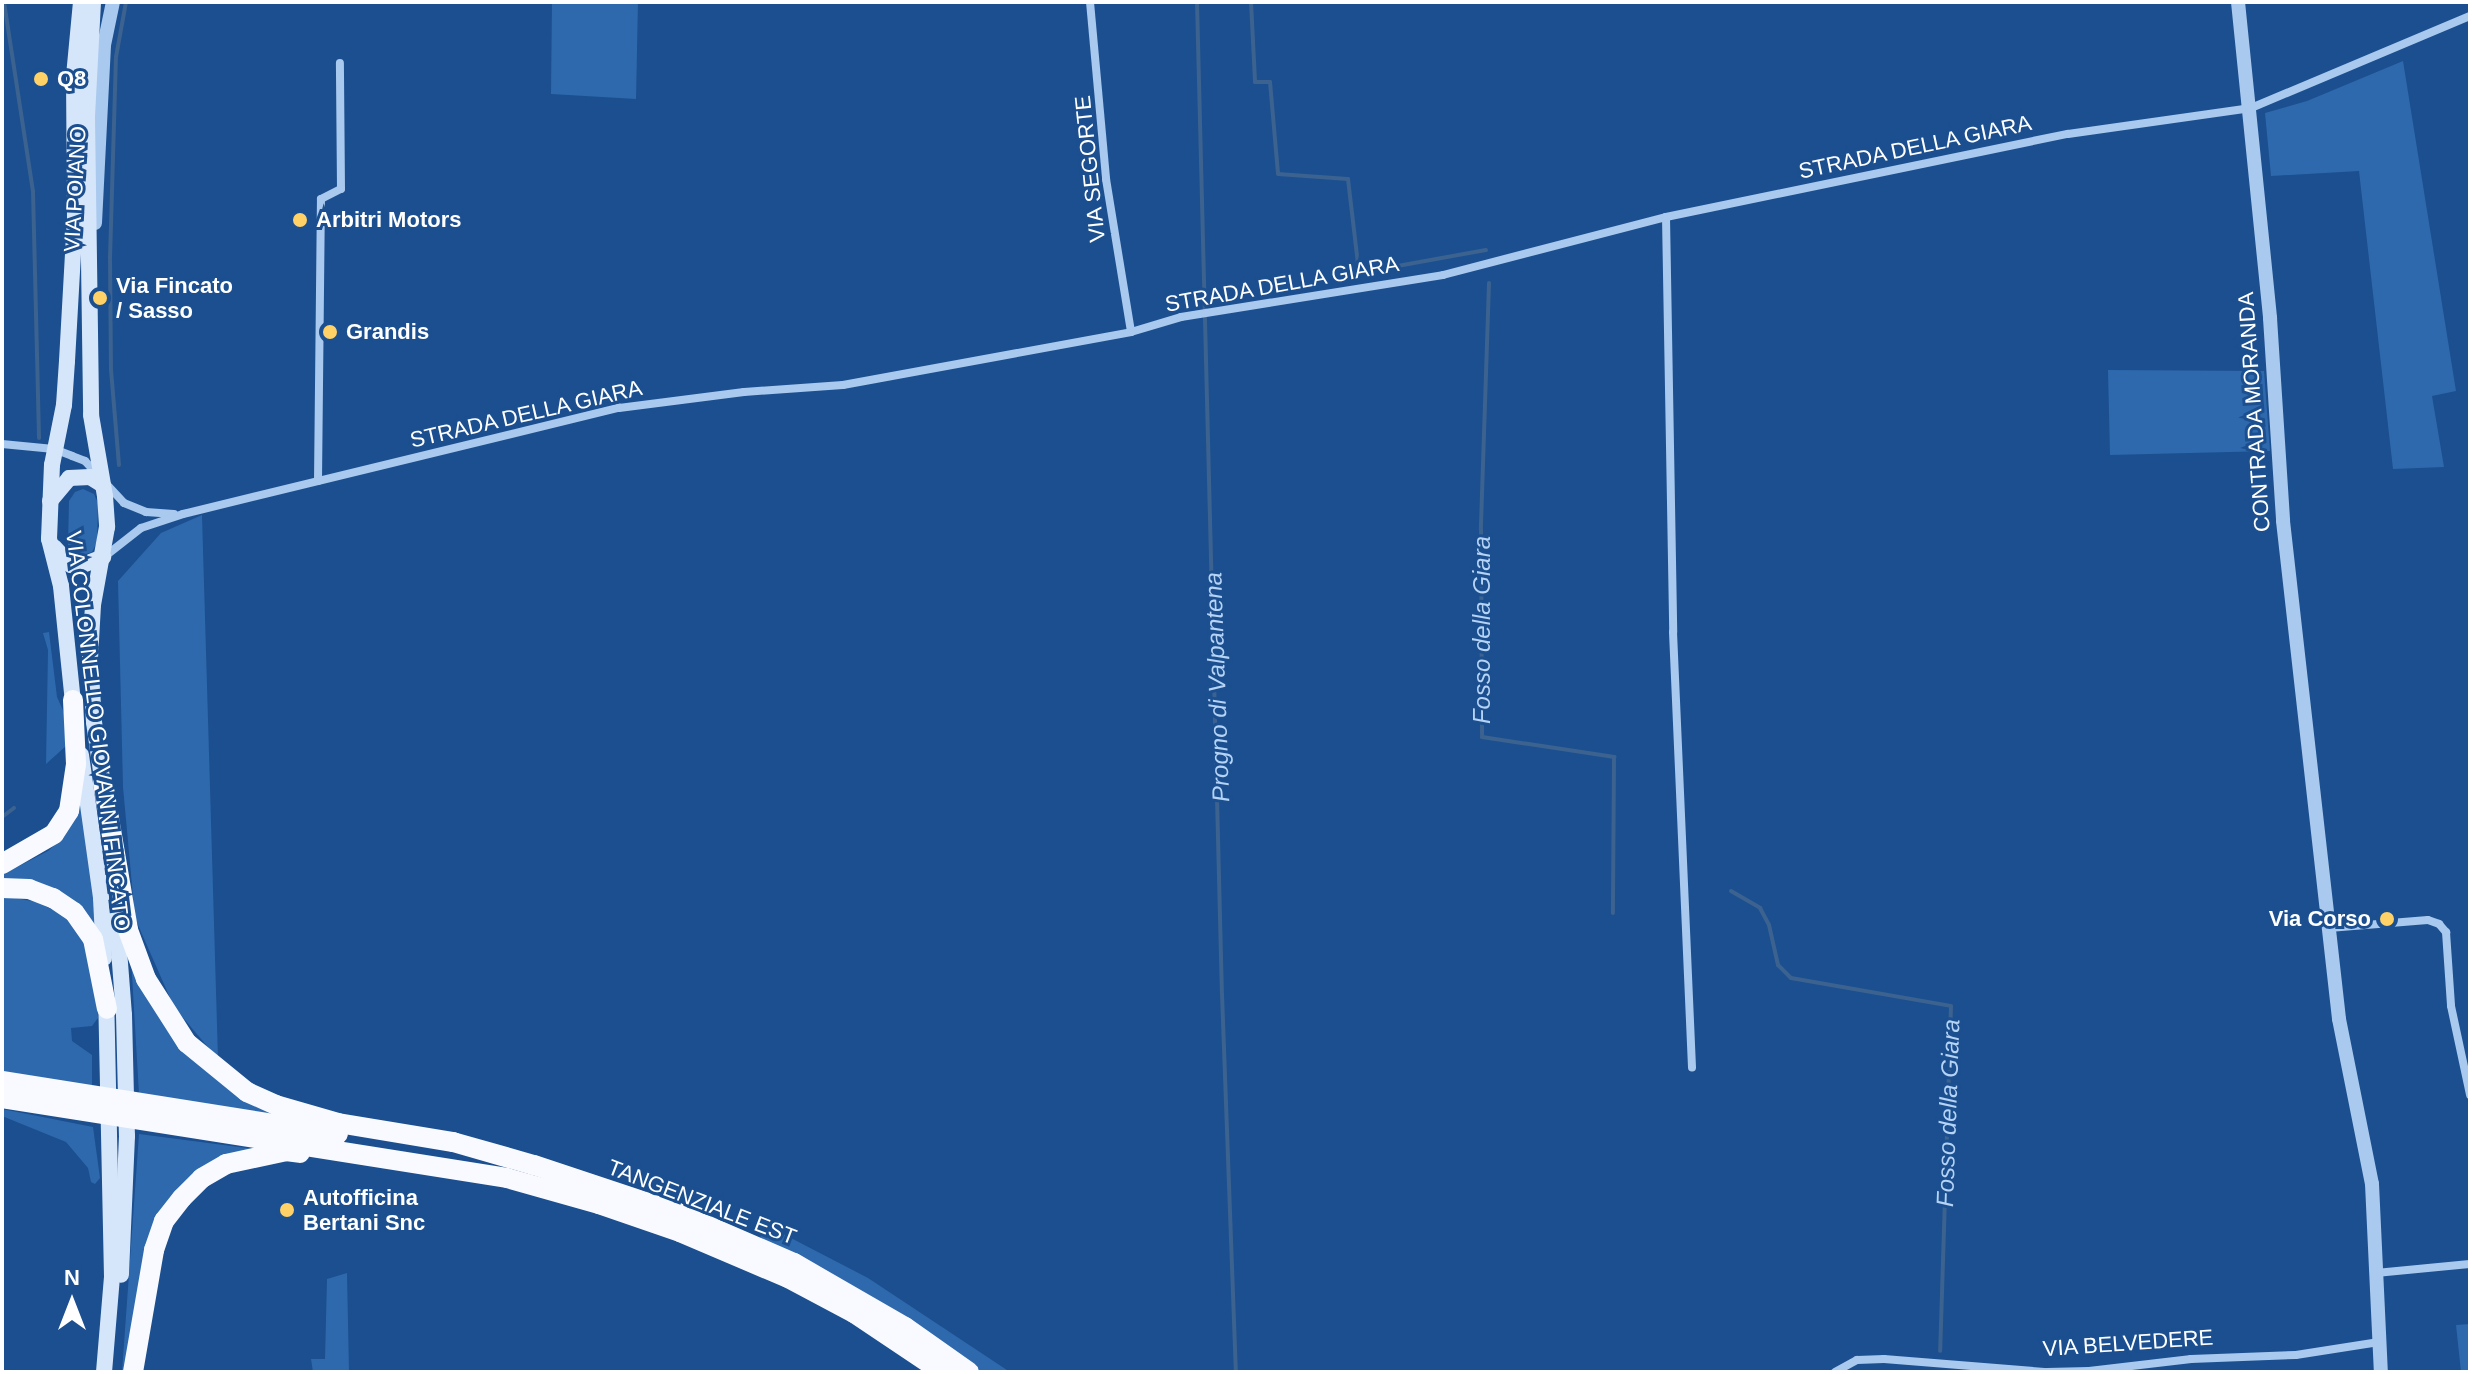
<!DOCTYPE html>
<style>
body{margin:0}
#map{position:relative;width:2472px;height:1374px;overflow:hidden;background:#1b4f8f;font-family:Arial,sans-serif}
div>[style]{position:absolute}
.green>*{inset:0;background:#2e69ad}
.stream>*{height:4px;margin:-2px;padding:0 2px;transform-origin:2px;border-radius:2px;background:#3c6290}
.minor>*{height:8px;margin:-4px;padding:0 4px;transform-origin:4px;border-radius:4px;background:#a9c9ee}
.tertiary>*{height:14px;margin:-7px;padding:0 7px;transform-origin:7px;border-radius:7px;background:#a9c9ee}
.secondary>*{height:16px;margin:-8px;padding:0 8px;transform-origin:8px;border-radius:8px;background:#d6e6fa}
.trunk>*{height:20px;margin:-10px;padding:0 10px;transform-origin:10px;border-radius:10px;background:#f8faff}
.dots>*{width:22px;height:22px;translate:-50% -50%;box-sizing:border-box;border:4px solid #1b4f8f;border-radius:50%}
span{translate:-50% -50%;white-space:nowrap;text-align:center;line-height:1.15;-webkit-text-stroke:6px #1b4f8f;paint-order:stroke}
.poi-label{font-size:22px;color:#fff;font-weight:700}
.left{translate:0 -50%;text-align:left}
.right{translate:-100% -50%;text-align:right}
.street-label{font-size:22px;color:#fff}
.water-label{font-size:24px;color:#b5d3f5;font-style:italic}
.frame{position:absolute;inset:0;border:4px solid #fff;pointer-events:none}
.north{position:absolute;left:32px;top:1262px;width:80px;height:80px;-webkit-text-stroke:6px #1b4f8f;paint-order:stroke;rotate:0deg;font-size:22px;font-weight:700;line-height:32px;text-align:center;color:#fff}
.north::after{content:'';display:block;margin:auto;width:28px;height:36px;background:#fff;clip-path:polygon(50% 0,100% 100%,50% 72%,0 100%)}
</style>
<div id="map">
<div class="green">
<i style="clip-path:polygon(552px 2px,638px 2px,636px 99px,551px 94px)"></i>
<i style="clip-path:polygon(2403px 61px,2456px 391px,2432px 396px,2444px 467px,2393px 469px,2359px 171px,2271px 176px,2265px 113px,2307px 101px)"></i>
<i style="clip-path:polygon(2108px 370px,2264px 371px,2270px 451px,2110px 455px)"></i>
<i style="clip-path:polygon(83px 489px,94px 494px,98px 503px,97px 542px,92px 552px,83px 555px,68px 545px,69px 501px,75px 492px)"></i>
<i style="clip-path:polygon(202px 515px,218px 1059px,174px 1007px,135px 918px,123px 787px,118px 581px,161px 533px)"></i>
<i style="clip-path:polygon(49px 632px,57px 697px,66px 717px,66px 746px,46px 764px,48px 650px,43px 633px)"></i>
<i style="clip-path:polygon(81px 802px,100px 927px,2px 881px,2px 875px,48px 851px,64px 837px)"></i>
<i style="clip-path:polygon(10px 897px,37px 902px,61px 914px,81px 932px,96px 977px,98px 1018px,92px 1026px,71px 1028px,72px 1041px,92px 1055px,92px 1089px,2px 1073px,2px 898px)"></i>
<i style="clip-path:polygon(131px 958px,164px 1025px,191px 1054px,297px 1118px,139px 1094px)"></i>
<i style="clip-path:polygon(2px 1109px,93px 1127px,100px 1178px,95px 1184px,91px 1182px,88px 1168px,66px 1142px,2px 1116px)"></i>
<i style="clip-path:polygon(139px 1134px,261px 1150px,179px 1196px,129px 1372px,122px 1372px)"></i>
<i style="clip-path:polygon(760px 1222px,868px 1278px,1010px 1372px,978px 1372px,761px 1244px)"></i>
<i style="clip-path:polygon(347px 1273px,349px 1372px,313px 1372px,311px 1359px,325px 1359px,327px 1279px)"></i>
<i style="clip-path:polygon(2470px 1324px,2470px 1372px,2461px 1372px,2456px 1325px)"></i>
</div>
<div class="stream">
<i style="left:4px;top:2px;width:191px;rotate:81.3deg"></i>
<i style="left:33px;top:191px;width:247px;rotate:88.6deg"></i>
<i style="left:1197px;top:2px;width:992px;rotate:88.56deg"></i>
<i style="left:1222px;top:994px;width:378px;rotate:87.9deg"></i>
<i style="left:1251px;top:2px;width:80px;rotate:87.1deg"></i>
<i style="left:1255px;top:82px;width:15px"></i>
<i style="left:1270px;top:82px;width:92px;rotate:85deg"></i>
<i style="left:1278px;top:174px;width:70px;rotate:4.1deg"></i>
<i style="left:1348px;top:179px;width:95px;rotate:83.3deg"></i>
<i style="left:1359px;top:273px;width:129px;rotate:-10.3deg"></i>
<i style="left:1489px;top:283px;width:247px;rotate:91.9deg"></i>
<i style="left:1481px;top:530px;width:207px;rotate:89.7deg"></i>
<i style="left:1482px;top:737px;width:134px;rotate:8.6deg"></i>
<i style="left:1614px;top:757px;width:156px;rotate:90.4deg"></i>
<i style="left:119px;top:465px;width:95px;rotate:-94.8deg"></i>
<i style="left:111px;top:370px;width:112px;rotate:-90.5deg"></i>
<i style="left:110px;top:258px;width:201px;rotate:-88.3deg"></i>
<i style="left:116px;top:57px;width:56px;rotate:-79.7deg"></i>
<i style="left:2px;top:817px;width:15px;rotate:-37deg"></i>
<i style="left:1731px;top:891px;width:34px;rotate:30deg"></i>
<i style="left:1760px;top:908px;width:19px;rotate:62deg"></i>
<i style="left:1769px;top:925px;width:41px;rotate:77.3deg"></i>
<i style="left:1778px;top:965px;width:18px;rotate:45deg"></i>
<i style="left:1791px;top:978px;width:162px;rotate:9.9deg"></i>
<i style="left:1951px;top:1006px;width:345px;rotate:91.8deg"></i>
</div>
<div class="minor">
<i style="left:1090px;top:2px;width:178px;rotate:84.8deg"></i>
<i style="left:1106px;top:179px;width:155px;rotate:80.7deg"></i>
<i style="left:1666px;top:217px;width:415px;rotate:89deg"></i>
<i style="left:1673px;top:632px;width:436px;rotate:87.5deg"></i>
<i style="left:2px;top:444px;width:52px;rotate:5.5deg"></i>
<i style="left:54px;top:449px;width:19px;rotate:21deg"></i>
<i style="left:72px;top:456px;width:14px;rotate:21deg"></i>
<i style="left:85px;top:461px;width:57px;rotate:47.1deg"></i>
<i style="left:124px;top:503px;width:24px;rotate:22deg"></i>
<i style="left:146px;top:512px;width:28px;rotate:4deg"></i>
<i style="left:318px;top:481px;width:282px;rotate:-89.4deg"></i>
<i style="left:321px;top:199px;width:22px;rotate:-27deg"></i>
<i style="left:341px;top:189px;width:126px;rotate:-90.5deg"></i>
<i style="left:104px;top:557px;width:47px;rotate:-38.1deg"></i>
<i style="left:141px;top:528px;width:44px;rotate:-18.4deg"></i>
<i style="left:183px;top:514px;width:449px;rotate:-13.7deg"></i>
<i style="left:619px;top:408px;width:126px;rotate:-7.3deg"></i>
<i style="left:744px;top:392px;width:99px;rotate:-4deg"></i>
<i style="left:843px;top:385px;width:293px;rotate:-10.4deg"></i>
<i style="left:1131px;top:332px;width:52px;rotate:-16.7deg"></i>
<i style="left:1181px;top:317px;width:265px;rotate:-9.1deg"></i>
<i style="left:1443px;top:275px;width:230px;rotate:-14.6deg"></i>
<i style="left:1666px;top:217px;width:410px;rotate:-11.7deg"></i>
<i style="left:2068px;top:134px;width:185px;rotate:-8.1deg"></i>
<i style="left:2251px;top:108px;width:238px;rotate:-22.8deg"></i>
<i style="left:2329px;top:928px;width:99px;rotate:-4.6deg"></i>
<i style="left:2428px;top:920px;width:12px;rotate:20deg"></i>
<i style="left:2439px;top:924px;width:11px;rotate:49deg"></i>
<i style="left:2446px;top:932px;width:74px;rotate:86.1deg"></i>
<i style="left:2451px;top:1006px;width:91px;rotate:77.9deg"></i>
<i style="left:2376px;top:1273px;width:94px;rotate:-5.5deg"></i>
<i style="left:1835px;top:1372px;width:25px;rotate:-29deg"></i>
<i style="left:1857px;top:1360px;width:27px;rotate:-2deg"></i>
<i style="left:1884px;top:1359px;width:164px;rotate:4.6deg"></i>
<i style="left:2047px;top:1372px;width:42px;rotate:-1.4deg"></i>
<i style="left:2089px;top:1371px;width:103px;rotate:-6.7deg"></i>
<i style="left:2191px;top:1359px;width:105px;rotate:-2.2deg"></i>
<i style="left:2296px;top:1355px;width:84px;rotate:-8.9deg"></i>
</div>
<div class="tertiary">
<i style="left:2238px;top:2px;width:318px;rotate:84.2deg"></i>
<i style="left:2270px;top:318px;width:203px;rotate:86.3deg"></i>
<i style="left:2283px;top:521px;width:501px;rotate:83.58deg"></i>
<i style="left:2339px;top:1019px;width:168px;rotate:78.7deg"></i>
<i style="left:2372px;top:1184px;width:188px;rotate:87.3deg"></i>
<i style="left:95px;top:223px;width:178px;rotate:-87.1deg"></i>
<i style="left:104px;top:45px;width:44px;rotate:-78.2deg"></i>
</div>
<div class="secondary">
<i style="left:93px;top:2px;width:115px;rotate:93deg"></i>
<i style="left:87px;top:117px;width:298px;rotate:89.2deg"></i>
<i style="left:91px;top:415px;width:82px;rotate:80.2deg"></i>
<i style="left:105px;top:496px;width:31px;rotate:86deg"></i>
<i style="left:107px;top:527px;width:79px;rotate:100.2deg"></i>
<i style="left:93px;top:605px;width:53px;rotate:93.2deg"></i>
<i style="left:90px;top:658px;width:64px;rotate:86.4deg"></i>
<i style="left:94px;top:722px;width:71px;rotate:81.9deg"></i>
<i style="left:50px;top:501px;width:30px;rotate:-50deg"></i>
<i style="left:69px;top:478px;width:21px;rotate:-3deg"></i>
<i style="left:90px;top:477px;width:15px;rotate:32deg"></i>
<i style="left:54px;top:547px;width:25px;rotate:47deg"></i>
<i style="left:71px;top:565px;width:9px;rotate:6deg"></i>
<i style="left:80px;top:566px;width:25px;rotate:-21deg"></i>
<i style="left:74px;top:712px;width:127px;rotate:-95.9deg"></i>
<i style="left:61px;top:586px;width:49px;rotate:-104.3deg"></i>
<i style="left:49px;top:539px;width:74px;rotate:-87.7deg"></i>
<i style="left:52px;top:465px;width:61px;rotate:-78.7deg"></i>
<i style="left:64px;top:405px;width:44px;rotate:-86.1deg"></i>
<i style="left:67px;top:361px;width:143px;rotate:-86.8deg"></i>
<i style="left:75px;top:218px;width:142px;rotate:-90.4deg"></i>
<i style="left:74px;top:76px;width:74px;rotate:-84.6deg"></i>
<i style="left:81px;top:755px;width:144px;rotate:82deg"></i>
<i style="left:101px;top:898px;width:60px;rotate:87.1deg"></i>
<i style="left:116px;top:911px;width:104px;rotate:85.6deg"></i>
<i style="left:124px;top:1015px;width:121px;rotate:88.6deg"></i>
<i style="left:127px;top:1136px;width:139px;rotate:92.5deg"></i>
<i style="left:104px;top:1372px;width:95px;rotate:-85.2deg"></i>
<i style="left:112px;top:1277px;width:280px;rotate:-91.2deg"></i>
</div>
<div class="trunk">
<i style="left:103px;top:783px;width:149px;rotate:80.3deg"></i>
<i style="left:128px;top:930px;width:52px;rotate:69.8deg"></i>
<i style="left:146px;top:979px;width:76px;rotate:57.4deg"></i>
<i style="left:187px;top:1043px;width:77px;rotate:39.2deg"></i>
<i style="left:247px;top:1092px;width:32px;rotate:24deg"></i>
<i style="left:276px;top:1105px;width:65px;rotate:16.2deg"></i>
<i style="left:338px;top:1123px;width:117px;rotate:9.4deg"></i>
<i style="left:453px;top:1142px;width:84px;rotate:15.9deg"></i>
<i style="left:534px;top:1165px;width:152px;rotate:18.4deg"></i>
<i style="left:678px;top:1213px;width:126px;rotate:23.3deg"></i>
<i style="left:794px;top:1263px;width:128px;rotate:30deg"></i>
<i style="left:905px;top:1327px;width:78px;rotate:35.1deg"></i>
<i style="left:2px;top:864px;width:60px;rotate:-30deg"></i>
<i style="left:54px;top:834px;width:27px;rotate:-57deg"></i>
<i style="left:69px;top:811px;width:48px;rotate:-81.5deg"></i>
<i style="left:76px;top:764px;width:64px;rotate:-92.7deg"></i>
<i style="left:2px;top:888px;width:27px;rotate:2deg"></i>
<i style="left:29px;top:889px;width:26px;rotate:21deg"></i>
<i style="left:53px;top:898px;width:25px;rotate:34deg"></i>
<i style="left:74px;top:912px;width:33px;rotate:55deg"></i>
<i style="left:93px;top:939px;width:71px;rotate:78.7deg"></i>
<i style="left:2px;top:1081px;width:340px;rotate:9deg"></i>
<i style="left:2px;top:1098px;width:511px;rotate:9deg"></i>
<i style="left:507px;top:1178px;width:96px;rotate:15.8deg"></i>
<i style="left:599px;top:1204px;width:86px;rotate:19.1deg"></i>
<i style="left:680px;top:1232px;width:117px;rotate:23.1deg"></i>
<i style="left:788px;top:1278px;width:75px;rotate:27.9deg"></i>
<i style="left:854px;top:1313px;width:106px;rotate:33.8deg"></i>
<i style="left:133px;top:1372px;width:124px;rotate:-80.2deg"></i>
<i style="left:154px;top:1250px;width:31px;rotate:-71deg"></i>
<i style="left:164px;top:1221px;width:29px;rotate:-52deg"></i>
<i style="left:182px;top:1198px;width:28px;rotate:-45deg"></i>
<i style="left:202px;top:1178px;width:28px;rotate:-30deg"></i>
<i style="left:226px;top:1164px;width:61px;rotate:-12.2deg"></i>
<i style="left:286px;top:1151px;width:14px;rotate:8deg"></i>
</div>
<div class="dots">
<i style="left:41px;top:79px;background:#ffd166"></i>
<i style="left:300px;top:220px;background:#ffd166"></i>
<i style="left:100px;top:298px;background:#ffd166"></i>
<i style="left:330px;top:332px;background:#ffd166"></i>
<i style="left:2387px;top:919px;background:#ffd166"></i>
<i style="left:287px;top:1210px;background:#ffd166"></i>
</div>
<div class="poi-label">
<span class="left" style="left:57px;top:79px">Q8</span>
<span class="left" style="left:316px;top:220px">Arbitri Motors</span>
<span class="left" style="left:116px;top:298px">Via Fincato<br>/ Sasso</span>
<span class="left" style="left:346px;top:332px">Grandis</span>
<span class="right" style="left:2371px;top:919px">Via Corso</span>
<span class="left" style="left:303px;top:1210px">Autofficina<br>Bertani Snc</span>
</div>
<div class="street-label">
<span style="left:1915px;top:147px;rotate:-12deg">STRADA DELLA GIARA</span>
<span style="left:1090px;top:169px;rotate:-96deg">VIA SEGORTE</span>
<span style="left:75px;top:189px;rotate:-87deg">VIA POIANO</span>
<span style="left:1282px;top:284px;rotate:-10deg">STRADA DELLA GIARA</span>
<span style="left:2254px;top:412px;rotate:-94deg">CONTRADA MORANDA</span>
<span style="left:526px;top:414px;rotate:-13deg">STRADA DELLA GIARA</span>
<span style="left:98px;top:731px;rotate:83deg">VIA COLONNELLO GIOVANNI FINCATO</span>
<span style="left:702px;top:1202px;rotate:21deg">TANGENZIALE EST</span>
<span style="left:2128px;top:1343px;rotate:-4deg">VIA BELVEDERE</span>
</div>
<div class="water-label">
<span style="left:1482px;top:630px;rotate:-90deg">Fosso della Giara</span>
<span style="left:1217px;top:687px;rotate:-92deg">Progno di Valpantena</span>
<span style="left:1948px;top:1113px;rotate:-88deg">Fosso della Giara</span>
</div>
<div class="frame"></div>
<div class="north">N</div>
</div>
